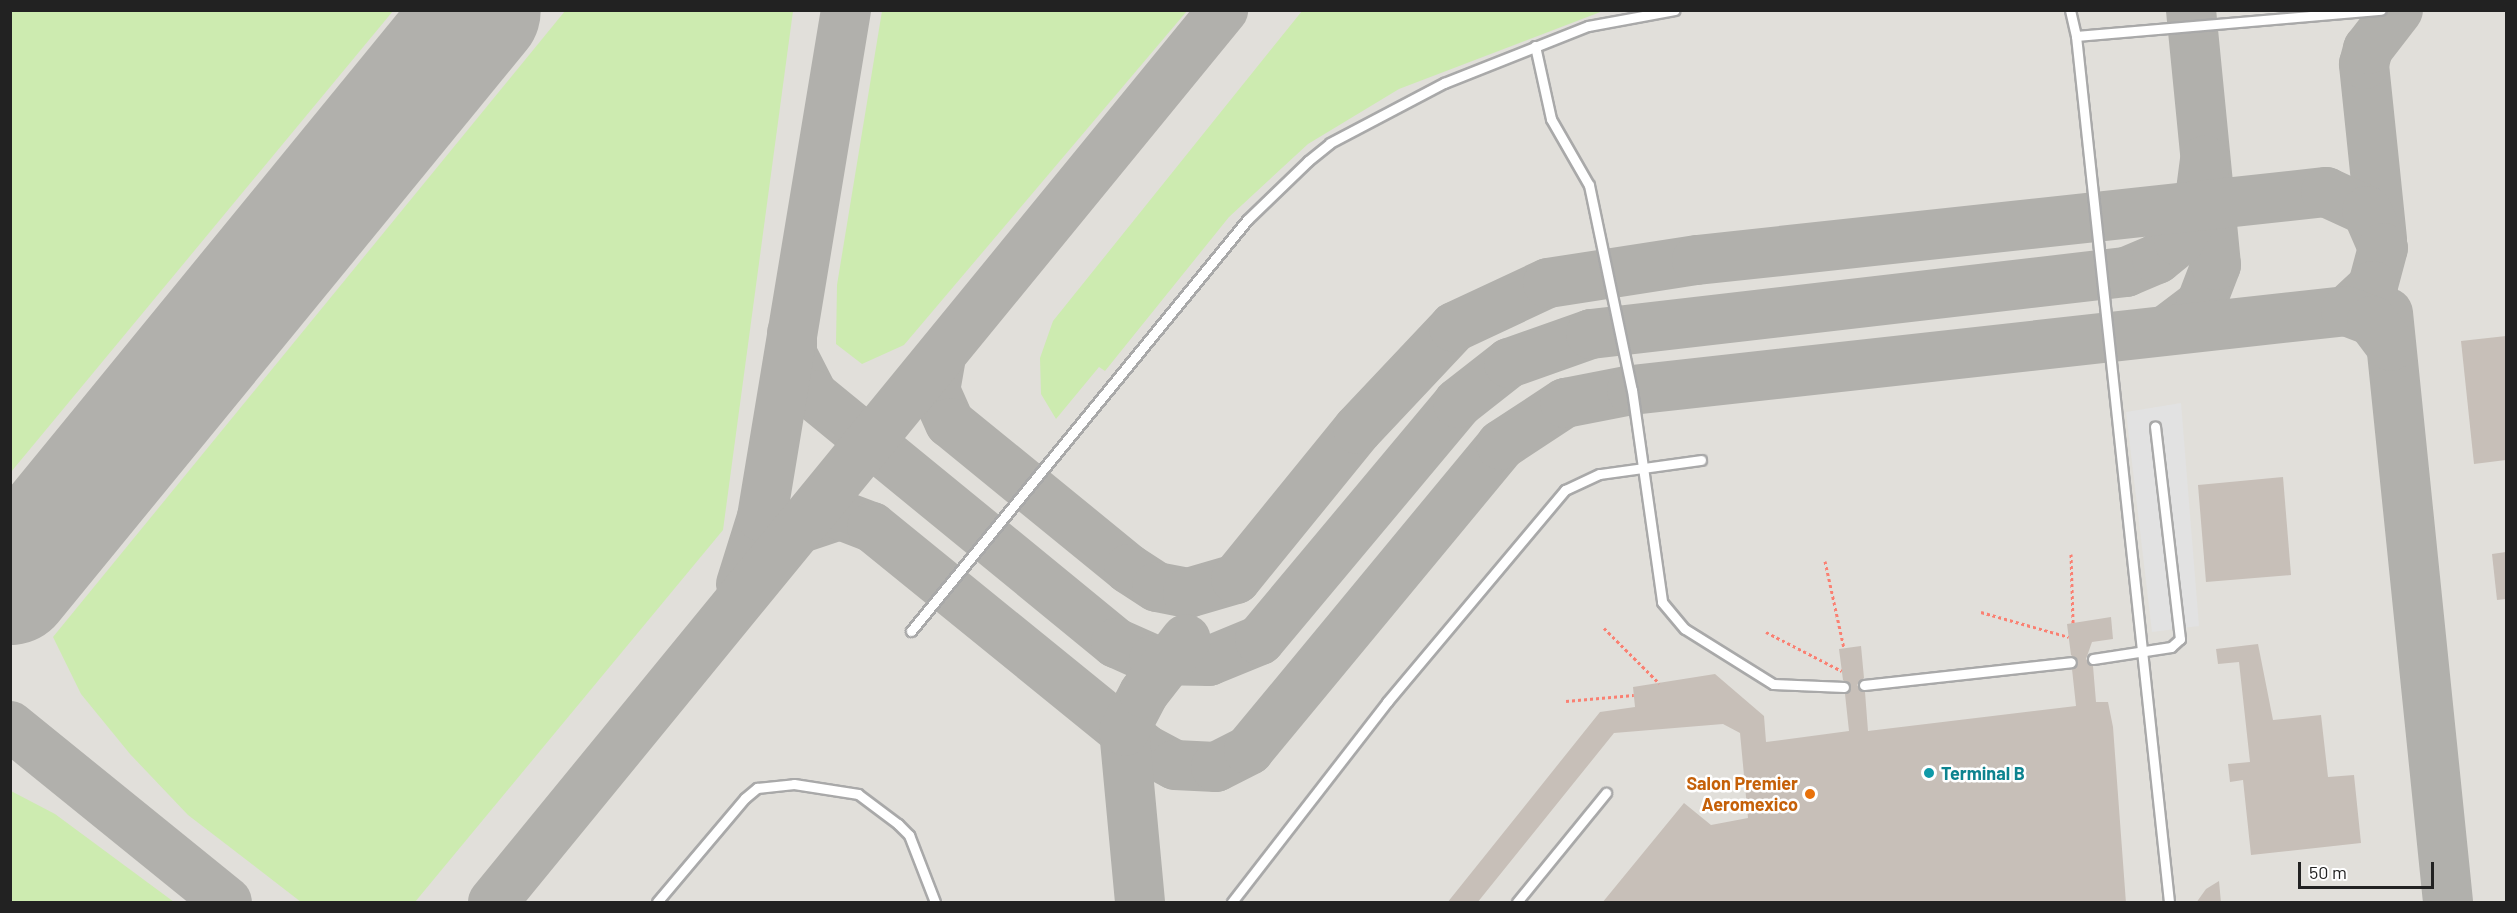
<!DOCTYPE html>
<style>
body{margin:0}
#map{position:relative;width:2517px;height:913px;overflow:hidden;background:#f2efe9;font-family:Barlow,sans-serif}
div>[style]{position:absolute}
.airport>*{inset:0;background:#e1dfda}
.grass>*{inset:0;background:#cdebb0}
.parking>*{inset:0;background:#e2e2e2}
.taxiway>*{height:50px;margin:-25px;padding:0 25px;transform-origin:25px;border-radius:25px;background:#b1b0ac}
.runway>*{height:123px;margin:-61.5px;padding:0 61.5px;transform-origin:61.5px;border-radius:61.5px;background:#b1b0ac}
.building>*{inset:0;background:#c7bfb8}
.path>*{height:3px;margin-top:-1.5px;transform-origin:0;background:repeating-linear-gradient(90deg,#fa8072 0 3px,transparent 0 6px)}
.roads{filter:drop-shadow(2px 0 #a9a9a9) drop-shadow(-2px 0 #a9a9a9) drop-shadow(0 2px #a9a9a9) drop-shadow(0 -2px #a9a9a9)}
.service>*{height:9px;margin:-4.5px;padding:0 4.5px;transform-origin:4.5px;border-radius:4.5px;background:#fff}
.dots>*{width:16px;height:16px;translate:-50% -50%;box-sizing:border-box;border:3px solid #fff;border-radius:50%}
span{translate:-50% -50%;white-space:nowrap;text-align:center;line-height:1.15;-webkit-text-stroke:5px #fff;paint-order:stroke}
.culture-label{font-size:18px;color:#0d838f;font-weight:700}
.left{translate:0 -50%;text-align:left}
.food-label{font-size:18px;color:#c56008;font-weight:700}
.right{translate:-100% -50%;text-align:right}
.frame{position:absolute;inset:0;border:12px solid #222;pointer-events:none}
.scale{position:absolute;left:2298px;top:862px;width:136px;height:27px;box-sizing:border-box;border:3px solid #222;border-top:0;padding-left:8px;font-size:18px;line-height:21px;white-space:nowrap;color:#222;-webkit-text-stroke:4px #fff;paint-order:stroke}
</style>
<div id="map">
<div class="airport">
<i style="clip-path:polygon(10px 11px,2506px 11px,2506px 902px,11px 902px)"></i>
</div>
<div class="grass">
<i style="clip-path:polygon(11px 10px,393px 11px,11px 472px,10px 11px)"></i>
<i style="clip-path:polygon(565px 11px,793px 11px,723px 530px,415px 902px,301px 902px,188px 815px,130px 754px,81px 694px,53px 637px)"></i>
<i style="clip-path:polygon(882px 11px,1187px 11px,904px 345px,862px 364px,836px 344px,837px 285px)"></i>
<i style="clip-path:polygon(1302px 11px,1603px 11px,1399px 89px,1308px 144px,1229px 217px,1105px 371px,1099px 367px,1056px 419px,1041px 394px,1040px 358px,1053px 321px)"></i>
<i style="clip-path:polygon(11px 791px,55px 814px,174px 902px,11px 902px)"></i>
</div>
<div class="parking">
<i style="clip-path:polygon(2181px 403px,2199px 626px,2152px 632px,2126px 412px)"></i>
</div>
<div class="taxiway">
<i style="left:2382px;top:239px;width:176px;rotate:-95.9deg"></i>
<i style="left:2364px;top:64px;width:16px;rotate:-75deg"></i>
<i style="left:2368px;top:49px;width:49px;rotate:-52.4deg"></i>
<i style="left:2388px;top:313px;width:592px;rotate:84.18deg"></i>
<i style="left:2168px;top:329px;width:41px;rotate:-37.1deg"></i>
<i style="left:2201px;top:304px;width:42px;rotate:-69deg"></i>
<i style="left:2216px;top:265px;width:256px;rotate:-95.6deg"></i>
<i style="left:792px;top:333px;width:21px;rotate:90deg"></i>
<i style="left:792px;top:354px;width:46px;rotate:62.9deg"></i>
<i style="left:813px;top:395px;width:392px;rotate:39.3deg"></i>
<i style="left:1116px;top:643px;width:42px;rotate:24.1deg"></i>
<i style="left:1154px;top:660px;width:55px;rotate:1deg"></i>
<i style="left:1209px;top:661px;width:55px;rotate:-22.4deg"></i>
<i style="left:1260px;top:640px;width:309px;rotate:-50.1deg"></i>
<i style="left:1458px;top:403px;width:65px;rotate:-38.1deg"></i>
<i style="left:1509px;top:363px;width:87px;rotate:-19.5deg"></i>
<i style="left:1591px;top:334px;width:539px;rotate:-6.61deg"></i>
<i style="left:2126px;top:272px;width:34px;rotate:-23deg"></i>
<i style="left:2157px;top:259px;width:28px;rotate:-39deg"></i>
<i style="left:2179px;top:241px;width:40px;rotate:-60.3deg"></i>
<i style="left:2199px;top:206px;width:46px;rotate:-82.6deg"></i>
<i style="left:941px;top:357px;width:34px;rotate:100deg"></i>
<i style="left:935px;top:390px;width:36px;rotate:66deg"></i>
<i style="left:950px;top:423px;width:231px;rotate:39.2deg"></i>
<i style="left:1129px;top:569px;width:33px;rotate:33deg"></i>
<i style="left:1157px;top:587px;width:32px;rotate:11deg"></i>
<i style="left:1188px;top:593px;width:50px;rotate:-16.3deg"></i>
<i style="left:1236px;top:579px;width:193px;rotate:-50.9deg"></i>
<i style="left:1358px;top:429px;width:140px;rotate:-46.7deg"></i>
<i style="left:1454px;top:327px;width:104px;rotate:-25.1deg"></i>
<i style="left:1548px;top:283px;width:151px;rotate:-8.8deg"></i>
<i style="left:1697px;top:260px;width:633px;rotate:-6.17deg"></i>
<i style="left:2326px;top:192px;width:45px;rotate:24.9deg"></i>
<i style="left:2367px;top:211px;width:40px;rotate:66.6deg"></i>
<i style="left:2383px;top:248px;width:39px;rotate:105deg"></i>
<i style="left:2373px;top:286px;width:37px;rotate:137deg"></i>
<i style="left:798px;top:529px;width:44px;rotate:-18.4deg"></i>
<i style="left:840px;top:515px;width:34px;rotate:21deg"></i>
<i style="left:872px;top:527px;width:352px;rotate:39.1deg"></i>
<i style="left:1145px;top:749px;width:34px;rotate:28deg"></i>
<i style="left:1175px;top:765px;width:41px;rotate:2.8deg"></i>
<i style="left:1216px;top:767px;width:37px;rotate:-27deg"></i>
<i style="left:1249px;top:750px;width:396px;rotate:-50.4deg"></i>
<i style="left:1501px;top:445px;width:77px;rotate:-33.3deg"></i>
<i style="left:1565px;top:403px;width:68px;rotate:-11deg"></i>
<i style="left:1632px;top:390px;width:718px;rotate:-6.31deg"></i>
<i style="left:2346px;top:311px;width:28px;rotate:21deg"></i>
<i style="left:2372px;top:321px;width:31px;rotate:53deg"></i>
<i style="left:741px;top:584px;width:70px;rotate:-72.6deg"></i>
<i style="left:762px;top:517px;width:514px;rotate:-80.59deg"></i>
<i style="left:10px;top:726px;width:279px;rotate:39deg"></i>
<i style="left:493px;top:902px;width:1153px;rotate:-50.7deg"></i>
<i style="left:1140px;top:902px;width:172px;rotate:-95.3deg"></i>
<i style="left:1124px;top:731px;width:43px;rotate:-62.2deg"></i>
<i style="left:1144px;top:693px;width:68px;rotate:-52.1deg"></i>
</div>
<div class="runway">
<i style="left:10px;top:583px;width:740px;rotate:-50.7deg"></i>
</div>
<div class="building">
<i style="clip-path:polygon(2506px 336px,2506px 460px,2474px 464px,2461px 341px)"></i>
<i style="clip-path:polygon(2283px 477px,2291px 575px,2206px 582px,2198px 485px)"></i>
<i style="clip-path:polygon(2506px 552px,2506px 599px,2497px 600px,2492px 554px)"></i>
<i style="clip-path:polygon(2111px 617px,2113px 639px,2092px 642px,2086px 659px,2093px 666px,2096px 702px,2108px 702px,2113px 727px,2126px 903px,1602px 903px,1684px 803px,1711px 825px,1748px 818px,1740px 733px,1723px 724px,1614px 733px,1477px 903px,1447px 903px,1600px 712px,1635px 707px,1633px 687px,1715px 674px,1764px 716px,1766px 742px,1849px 731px,1845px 694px,1851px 687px,1843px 680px,1839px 649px,1861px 646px,1864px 678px,1857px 685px,1865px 692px,1868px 731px,2076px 706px,2072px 669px,2078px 661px,2071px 655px,2067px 624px)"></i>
<i style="clip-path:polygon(2258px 644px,2273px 720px,2321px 715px,2328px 777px,2354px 775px,2361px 843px,2251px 855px,2243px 780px,2230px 782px,2228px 764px,2250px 762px,2239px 662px,2218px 664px,2216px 649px)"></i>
<i style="clip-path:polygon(2219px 881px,2221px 903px,2196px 903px,2206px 889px)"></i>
</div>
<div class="path">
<i style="left:2071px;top:554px;width:69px;rotate:88.3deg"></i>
<i style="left:1825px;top:561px;width:89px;rotate:77.7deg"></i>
<i style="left:1981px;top:612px;width:91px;rotate:15.9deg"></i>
<i style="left:1604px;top:628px;width:78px;rotate:45deg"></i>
<i style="left:1766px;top:632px;width:85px;rotate:27.2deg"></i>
<i style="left:1566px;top:701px;width:68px;rotate:-5deg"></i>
</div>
<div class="roads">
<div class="service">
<i style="left:2070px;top:10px;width:27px;rotate:77deg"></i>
<i style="left:2076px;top:36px;width:306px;rotate:-4.9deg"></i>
<i style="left:2076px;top:36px;width:871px;rotate:83.87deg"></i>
<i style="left:1535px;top:46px;width:75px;rotate:77.6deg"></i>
<i style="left:1551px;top:119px;width:76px;rotate:60.1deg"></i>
<i style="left:1589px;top:185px;width:209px;rotate:78.2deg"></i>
<i style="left:1632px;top:390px;width:214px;rotate:81.9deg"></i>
<i style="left:1662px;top:602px;width:35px;rotate:50deg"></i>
<i style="left:1685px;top:629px;width:104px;rotate:32deg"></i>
<i style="left:1773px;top:684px;width:71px;rotate:2.4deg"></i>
<i style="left:911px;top:631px;width:531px;rotate:-50.73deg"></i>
<i style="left:1247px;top:220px;width:85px;rotate:-44deg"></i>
<i style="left:1308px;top:161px;width:28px;rotate:-39deg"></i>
<i style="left:1330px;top:143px;width:129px;rotate:-27.8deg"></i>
<i style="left:1444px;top:83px;width:155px;rotate:-21.6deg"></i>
<i style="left:1588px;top:26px;width:88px;rotate:-10.4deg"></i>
<i style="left:2093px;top:659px;width:79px;rotate:-8.7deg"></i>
<i style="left:2171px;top:647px;width:12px;rotate:-42deg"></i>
<i style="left:2180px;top:639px;width:214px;rotate:-96.7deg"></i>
<i style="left:1864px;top:685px;width:208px;rotate:-6.3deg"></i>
<i style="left:657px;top:902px;width:136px;rotate:-49.8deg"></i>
<i style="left:745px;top:798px;width:16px;rotate:-40deg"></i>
<i style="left:757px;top:788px;width:37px;rotate:-6deg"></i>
<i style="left:794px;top:784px;width:65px;rotate:8.9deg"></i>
<i style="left:858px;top:794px;width:50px;rotate:36.9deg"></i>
<i style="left:898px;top:824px;width:16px;rotate:45deg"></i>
<i style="left:909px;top:835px;width:72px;rotate:68.8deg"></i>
<i style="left:1232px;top:902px;width:253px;rotate:-52.2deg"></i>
<i style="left:1387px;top:702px;width:277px;rotate:-50deg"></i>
<i style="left:1565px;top:490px;width:38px;rotate:-25deg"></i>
<i style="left:1600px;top:474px;width:102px;rotate:-7.9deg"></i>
<i style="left:1517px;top:902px;width:141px;rotate:-50.8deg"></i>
</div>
</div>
<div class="dots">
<i style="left:1929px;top:773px;background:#0f9aa8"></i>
<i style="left:1810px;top:794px;background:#e8710a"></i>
</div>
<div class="culture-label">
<span class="left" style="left:1941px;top:773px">Terminal B</span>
</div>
<div class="food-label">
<span class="right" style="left:1798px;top:794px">Salon Premier<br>Aeromexico</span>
</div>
<div class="frame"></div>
<div class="scale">50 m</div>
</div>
